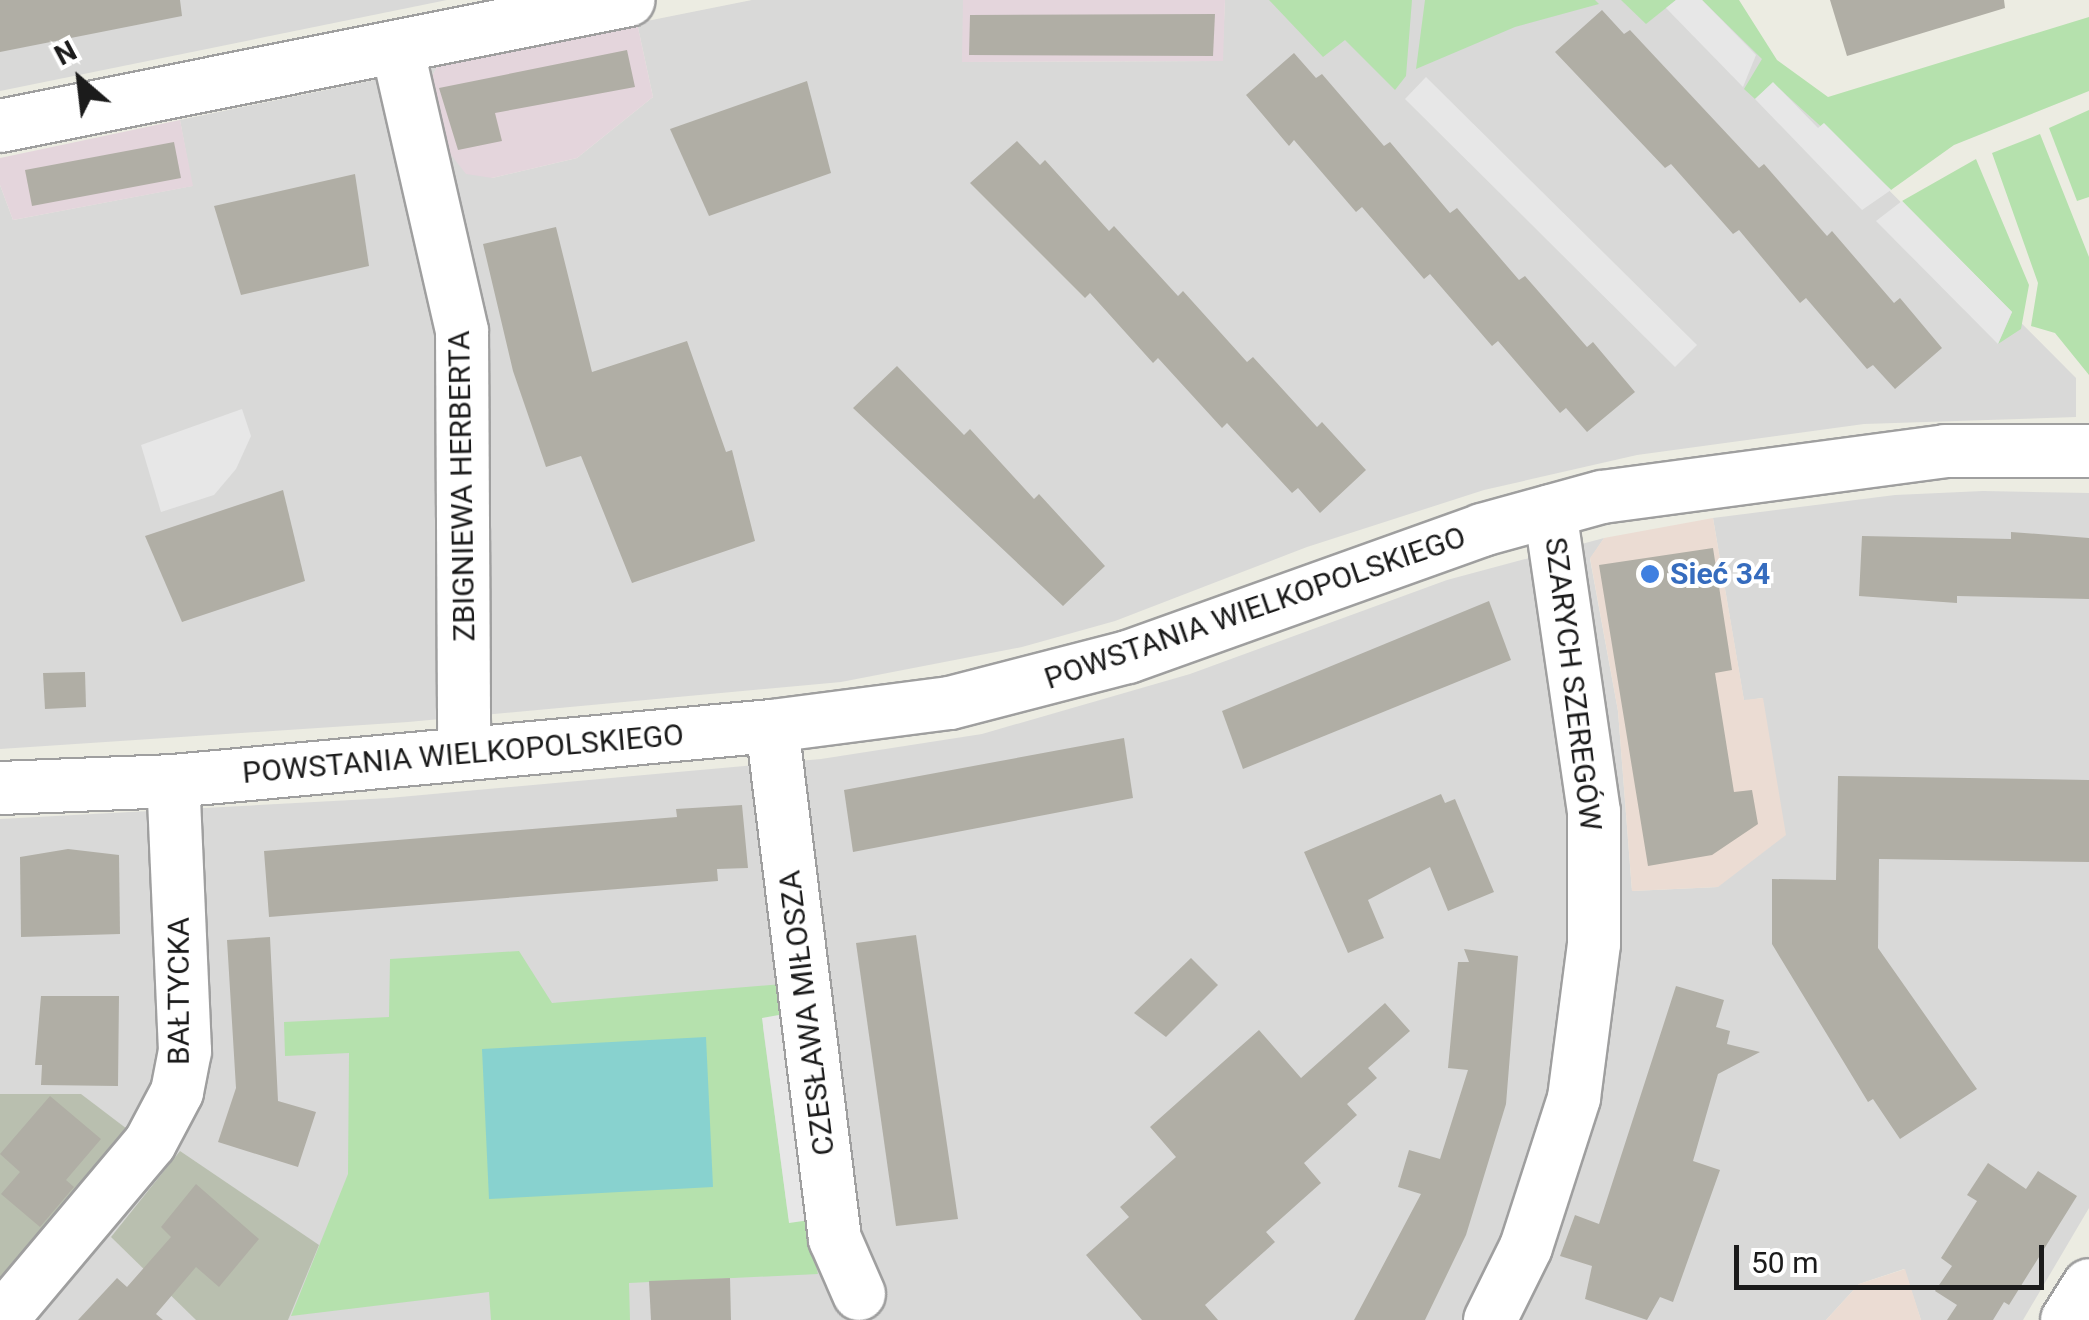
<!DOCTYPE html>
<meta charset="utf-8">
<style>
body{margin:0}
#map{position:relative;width:2089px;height:1320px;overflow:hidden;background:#ecece2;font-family:Roboto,sans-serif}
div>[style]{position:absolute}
.residential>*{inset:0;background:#d9d9d8}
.commercial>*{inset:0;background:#ebdcd3}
.industrial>*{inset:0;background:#e4d5dc}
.construction>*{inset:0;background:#b9bfaf}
.grass>*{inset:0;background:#b5e1ad}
.pitch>*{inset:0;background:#88d2cf}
.parking>*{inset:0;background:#e7e7e7}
.building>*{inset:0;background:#b0aea5}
.roads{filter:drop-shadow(2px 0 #9f9f9f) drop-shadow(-2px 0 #9f9f9f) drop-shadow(0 2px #9f9f9f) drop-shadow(0 -2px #9f9f9f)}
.minor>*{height:52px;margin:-26px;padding:0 26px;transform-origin:26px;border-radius:26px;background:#fff}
.dots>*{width:28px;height:28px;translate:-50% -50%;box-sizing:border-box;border:5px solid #fff;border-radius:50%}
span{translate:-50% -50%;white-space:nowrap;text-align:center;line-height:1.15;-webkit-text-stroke:8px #fff;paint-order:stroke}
.street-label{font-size:30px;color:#1b1b1b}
.shop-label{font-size:30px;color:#366cbe;font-weight:700}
.left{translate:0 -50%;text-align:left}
.north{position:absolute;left:30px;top:30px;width:100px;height:100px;-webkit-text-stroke:8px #fff;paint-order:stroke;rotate:332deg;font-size:28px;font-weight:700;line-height:40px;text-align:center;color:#1b1b1b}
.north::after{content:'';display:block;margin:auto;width:35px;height:45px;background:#1b1b1b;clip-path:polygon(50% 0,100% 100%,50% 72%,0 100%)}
.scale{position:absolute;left:1734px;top:1245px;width:310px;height:45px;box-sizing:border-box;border:5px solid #1b1b1b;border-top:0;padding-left:12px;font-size:30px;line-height:35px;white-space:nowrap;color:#1b1b1b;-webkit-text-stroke:8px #fff;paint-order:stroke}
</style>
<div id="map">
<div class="residential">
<i style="clip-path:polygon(0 0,447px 0,0 91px)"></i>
<i style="clip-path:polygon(752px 0,963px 0,963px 62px,1222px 61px,1225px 0,1725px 0,1807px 108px,2076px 378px,2076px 417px,1864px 424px,1637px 455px,1484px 490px,1307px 547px,1115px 621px,1022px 647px,841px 682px,408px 722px,0 749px,0 185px,13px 220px,192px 186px,180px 120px,437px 67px,427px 86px,492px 178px,577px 158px,653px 97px,637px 23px)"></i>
<i style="clip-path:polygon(1983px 491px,2089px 493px,2089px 1208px,2023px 1320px,1921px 1320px,1904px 1269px,1859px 1284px,1826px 1320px,0 1320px,0 819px,389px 798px,821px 759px,982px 734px,1190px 674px,1447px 580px,1604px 538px,1590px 559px,1618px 711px,1632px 891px,1718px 887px,1762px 698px,1744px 701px,1713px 518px,1895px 495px)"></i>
</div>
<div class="commercial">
<i style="clip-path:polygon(1713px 518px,1744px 700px,1763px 698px,1786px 835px,1718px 887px,1632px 891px,1618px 711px,1590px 558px,1604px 538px)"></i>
<i style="clip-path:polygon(1905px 1269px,1921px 1320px,1826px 1320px,1859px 1284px)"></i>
</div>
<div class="industrial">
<i style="clip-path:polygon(963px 0,1225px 0,1223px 61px,962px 62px)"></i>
<i style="clip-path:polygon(637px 23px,653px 97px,577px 158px,492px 178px,466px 174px,448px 151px,427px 85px,437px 67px)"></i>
<i style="clip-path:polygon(180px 120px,193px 186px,13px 220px,0 185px,0 158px)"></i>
</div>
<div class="construction">
<i style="clip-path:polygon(0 1094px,81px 1094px,131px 1132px,0 1287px)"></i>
<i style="clip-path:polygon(180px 1151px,319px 1245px,288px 1320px,196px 1320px,111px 1237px)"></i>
</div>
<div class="grass">
<i style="clip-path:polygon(1269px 0,1412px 0,1406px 76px,1395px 90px,1345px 40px,1323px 57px)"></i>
<i style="clip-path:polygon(1425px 0,1595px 0,1599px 4px,1515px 27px,1416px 69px)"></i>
<i style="clip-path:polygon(1621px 0,1676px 0,1646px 24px)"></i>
<i style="clip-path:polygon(1702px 0,1739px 0,1777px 60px,1828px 97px,2089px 17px,2089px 91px,1954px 145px,1891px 190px,1773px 83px,1755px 99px,1744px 89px,1762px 59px)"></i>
<i style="clip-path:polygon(2089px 110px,2089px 197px,2077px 201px,2049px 128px)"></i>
<i style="clip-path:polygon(2040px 134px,2089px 257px,2089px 375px,2055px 333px,2031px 326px,2038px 283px,1992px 153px)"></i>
<i style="clip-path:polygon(1976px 159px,2029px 285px,2021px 329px,1998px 344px,2012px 312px,1902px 201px)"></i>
<i style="clip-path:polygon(519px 951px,552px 1003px,782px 984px,786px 1014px,763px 1027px,787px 1207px,802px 1206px,818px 1274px,629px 1283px,630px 1320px,491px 1320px,489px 1292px,291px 1316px,348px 1174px,349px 1053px,285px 1056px,284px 1022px,389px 1017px,390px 959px)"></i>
</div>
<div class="pitch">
<i style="clip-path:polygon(706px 1037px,713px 1187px,489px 1199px,482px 1049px)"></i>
</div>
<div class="parking">
<i style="clip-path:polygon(1676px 0,1702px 0,1756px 55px,1743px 87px,1666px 8px)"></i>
<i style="clip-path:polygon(1426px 77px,1697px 345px,1675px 367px,1405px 99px)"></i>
<i style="clip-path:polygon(1773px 82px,1818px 128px,1824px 123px,1891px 190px,1862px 210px,1755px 99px)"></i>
<i style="clip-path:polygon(1902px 201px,2012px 312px,1998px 344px,1876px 221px)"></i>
<i style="clip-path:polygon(242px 409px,251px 436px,236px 469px,214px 495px,161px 512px,141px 445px)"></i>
<i style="clip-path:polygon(790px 1013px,817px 1219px,789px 1223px,762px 1018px)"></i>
</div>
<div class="building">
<i style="clip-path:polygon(0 0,180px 0,182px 16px,0 52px)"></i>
<i style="clip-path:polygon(1830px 0,2004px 0,2005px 8px,1847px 56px)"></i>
<i style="clip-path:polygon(1602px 10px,1624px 34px,1630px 30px,1759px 168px,1764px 164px,1827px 236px,1832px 231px,1894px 303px,1900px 298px,1942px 348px,1895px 389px,1873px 365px,1867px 369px,1806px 298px,1800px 303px,1739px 230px,1733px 234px,1671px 164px,1665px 168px,1555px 52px)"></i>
<i style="clip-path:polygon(1215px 14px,1213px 56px,969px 55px,970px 15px)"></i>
<i style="clip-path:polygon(627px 50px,635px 87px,495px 113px,502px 141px,458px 150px,439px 88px)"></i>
<i style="clip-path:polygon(1294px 53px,1316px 78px,1322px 74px,1384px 146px,1390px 142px,1450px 213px,1457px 208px,1519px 280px,1525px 276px,1587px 347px,1593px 342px,1635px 392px,1587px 432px,1566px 408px,1560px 413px,1498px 341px,1492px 346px,1430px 274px,1424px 279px,1362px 207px,1356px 212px,1294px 140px,1289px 146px,1246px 95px)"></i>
<i style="clip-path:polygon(807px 81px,831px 173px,709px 216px,670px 129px)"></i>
<i style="clip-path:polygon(1017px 141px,1040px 165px,1045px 160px,1109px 231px,1114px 226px,1178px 296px,1183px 291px,1247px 362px,1253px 357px,1317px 427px,1322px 422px,1366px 470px,1320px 513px,1298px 488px,1292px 493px,1227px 423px,1222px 428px,1158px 358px,1153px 363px,1090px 293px,1085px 298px,970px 183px)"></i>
<i style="clip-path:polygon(174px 142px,181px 178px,32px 206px,25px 170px)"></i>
<i style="clip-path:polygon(355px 174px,369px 266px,241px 295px,214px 206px)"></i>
<i style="clip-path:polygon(556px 227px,592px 372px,687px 341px,726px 452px,732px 450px,755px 541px,632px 583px,581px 456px,546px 467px,513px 371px,483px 244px)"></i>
<i style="clip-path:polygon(897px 366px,964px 435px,970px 429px,1034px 499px,1039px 494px,1105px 566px,1063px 606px,853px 408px)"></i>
<i style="clip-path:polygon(283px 490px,305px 581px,182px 622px,145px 536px)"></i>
<i style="clip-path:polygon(2011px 532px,2089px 538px,2089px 599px,1957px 596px,1957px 603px,1859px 596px,1862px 536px,2011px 539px)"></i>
<i style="clip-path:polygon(1713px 548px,1732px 670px,1715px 673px,1734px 792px,1752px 790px,1758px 824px,1712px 855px,1648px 866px,1599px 565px)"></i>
<i style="clip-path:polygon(1489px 601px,1511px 660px,1243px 769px,1222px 711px)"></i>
<i style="clip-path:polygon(85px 672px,86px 707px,45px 709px,43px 673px)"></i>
<i style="clip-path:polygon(1124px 738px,1133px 798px,853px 852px,844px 790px)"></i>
<i style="clip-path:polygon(1838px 776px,2089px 780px,2089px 862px,1879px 859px,1878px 948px,1977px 1089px,1900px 1139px,1873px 1099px,1868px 1102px,1772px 944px,1772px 879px,1836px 880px)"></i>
<i style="clip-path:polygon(1441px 794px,1445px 803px,1455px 799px,1494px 892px,1448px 911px,1430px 867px,1368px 900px,1384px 938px,1348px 953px,1304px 852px)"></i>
<i style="clip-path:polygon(742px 805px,748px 868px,717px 869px,718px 881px,269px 917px,264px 851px,677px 817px,676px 809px)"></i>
<i style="clip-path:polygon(68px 849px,119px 855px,120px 934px,21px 937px,20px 857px)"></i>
<i style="clip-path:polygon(916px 935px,958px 1219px,896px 1226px,856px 943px)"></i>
<i style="clip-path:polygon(270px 937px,278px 1101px,316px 1112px,298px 1167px,218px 1142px,236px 1088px,227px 940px)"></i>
<i style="clip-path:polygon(1464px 949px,1518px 956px,1506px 1104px,1466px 1235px,1425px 1320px,1354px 1320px,1421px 1194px,1398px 1187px,1409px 1150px,1440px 1159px,1468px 1070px,1448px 1068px,1458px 962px,1469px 962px)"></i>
<i style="clip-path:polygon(1191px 958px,1218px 985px,1166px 1037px,1134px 1013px)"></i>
<i style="clip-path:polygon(1676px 986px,1724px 1000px,1716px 1027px,1730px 1031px,1727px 1044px,1760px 1052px,1718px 1074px,1693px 1161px,1720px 1170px,1673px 1302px,1660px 1297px,1647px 1320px,1585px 1299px,1592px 1266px,1560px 1256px,1575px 1215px,1599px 1224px)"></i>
<i style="clip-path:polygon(41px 996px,119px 996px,118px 1086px,41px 1085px,42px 1065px,35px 1065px)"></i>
<i style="clip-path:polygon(1385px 1003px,1410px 1031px,1368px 1068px,1377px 1078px,1347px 1104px,1357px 1115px,1304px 1163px,1321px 1183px,1266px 1232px,1275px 1242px,1205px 1305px,1218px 1320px,1142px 1320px,1086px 1255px,1129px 1217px,1120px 1207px,1176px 1157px,1150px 1127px,1259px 1030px,1301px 1078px)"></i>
<i style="clip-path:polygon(50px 1096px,101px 1139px,66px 1180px,74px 1187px,40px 1227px,1px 1194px,20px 1172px,0 1154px)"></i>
<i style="clip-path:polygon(1988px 1163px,2026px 1189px,2038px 1171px,2077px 1196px,2009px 1305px,2004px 1302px,1993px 1320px,1947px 1320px,1957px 1305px,1935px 1291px,1952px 1266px,1941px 1258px,1977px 1201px,1967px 1195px)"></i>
<i style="clip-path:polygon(196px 1184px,259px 1239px,219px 1287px,196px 1267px,156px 1314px,163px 1320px,78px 1320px,117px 1278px,127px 1287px,171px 1237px,161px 1227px)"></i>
<i style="clip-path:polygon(730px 1278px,731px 1320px,651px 1320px,649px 1281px)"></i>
</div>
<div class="roads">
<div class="minor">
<i style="left:397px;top:47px;width:291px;rotate:77.1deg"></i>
<i style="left:462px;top:331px;width:421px;rotate:89.7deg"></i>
<i style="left:0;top:126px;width:641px;rotate:-11.33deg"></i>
<i style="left:772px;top:726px;width:517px;rotate:83deg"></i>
<i style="left:835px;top:1239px;width:60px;rotate:66.4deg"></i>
<i style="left:0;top:788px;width:173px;rotate:-2.3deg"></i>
<i style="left:173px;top:781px;width:602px;rotate:-5.25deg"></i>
<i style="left:772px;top:726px;width:179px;rotate:-7.4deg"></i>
<i style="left:950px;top:703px;width:184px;rotate:-14.5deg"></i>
<i style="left:1128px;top:657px;width:376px;rotate:-19.7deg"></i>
<i style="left:1482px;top:530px;width:124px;rotate:-15.4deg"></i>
<i style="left:1602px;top:497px;width:346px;rotate:-7.6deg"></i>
<i style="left:1945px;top:451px;width:144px"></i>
<i style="left:1px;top:1320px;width:231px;rotate:-49.9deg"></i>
<i style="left:150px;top:1143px;width:58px;rotate:-62.1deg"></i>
<i style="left:177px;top:1092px;width:42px;rotate:-79deg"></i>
<i style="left:185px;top:1051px;width:270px;rotate:-92.5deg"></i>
<i style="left:1490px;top:1320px;width:81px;rotate:-63.7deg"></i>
<i style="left:1526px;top:1247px;width:157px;rotate:-72.1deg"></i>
<i style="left:1574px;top:1098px;width:155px;rotate:-82.6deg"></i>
<i style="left:1594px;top:944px;width:132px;rotate:-90deg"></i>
<i style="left:1594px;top:812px;width:304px;rotate:-98.3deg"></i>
<i style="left:2067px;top:1320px;width:41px;rotate:-57.8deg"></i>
</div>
</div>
<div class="dots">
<i style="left:1650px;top:574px;background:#3f7fe0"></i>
</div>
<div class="street-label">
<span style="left:462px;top:486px;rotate:-91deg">ZBIGNIEWA HERBERTA</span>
<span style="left:1255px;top:608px;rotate:-19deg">POWSTANIA WIELKOPOLSKIEGO</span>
<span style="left:1573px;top:684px;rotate:83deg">SZARYCH SZEREGÓW</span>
<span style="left:463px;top:754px;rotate:-5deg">POWSTANIA WIELKOPOLSKIEGO</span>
<span style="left:179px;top:991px;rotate:-90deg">BAŁTYCKA</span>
<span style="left:807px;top:1013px;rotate:-97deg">CZESŁAWA MIŁOSZA</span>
</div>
<div class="shop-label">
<span class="left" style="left:1670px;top:574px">Sieć 34</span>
</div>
<div class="north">N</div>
<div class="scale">50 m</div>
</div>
